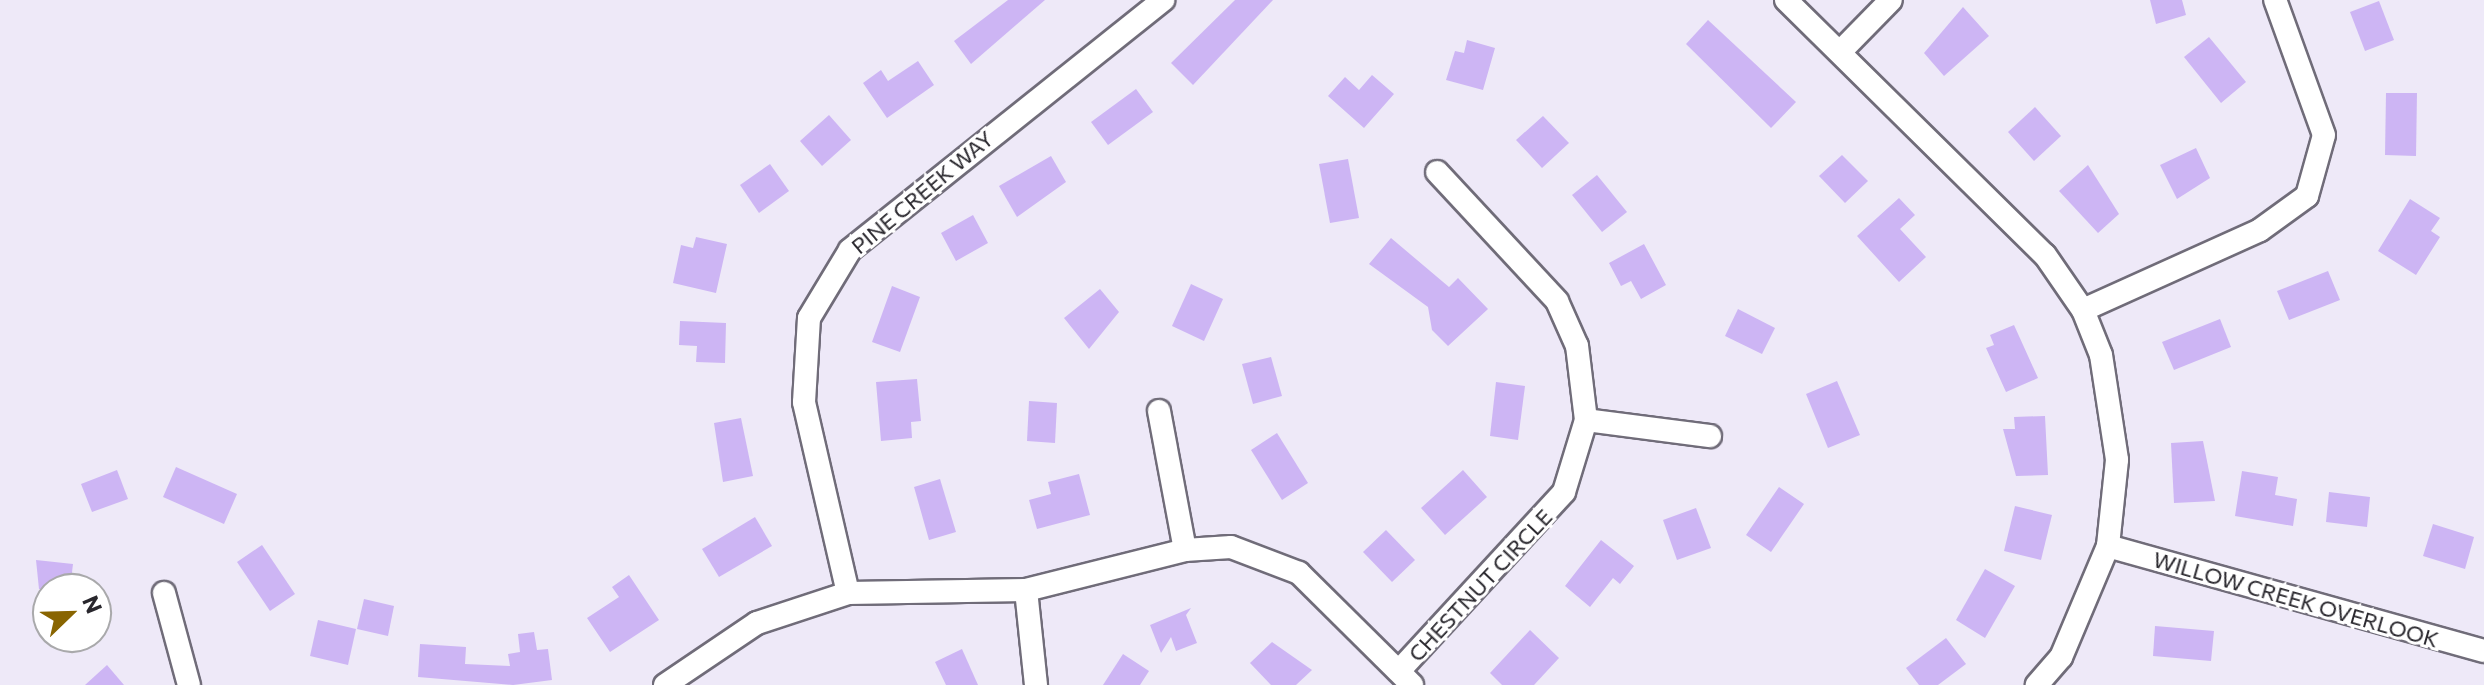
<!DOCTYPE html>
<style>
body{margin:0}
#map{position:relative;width:2484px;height:685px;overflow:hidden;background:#eee9f8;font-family:Commissioner,sans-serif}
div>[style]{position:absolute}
.building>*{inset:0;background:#cdb5f4}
.roads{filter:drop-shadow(2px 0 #706c79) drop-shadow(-2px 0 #706c79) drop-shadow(0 2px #706c79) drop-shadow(0 -2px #706c79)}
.minor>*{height:22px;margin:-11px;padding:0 11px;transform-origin:11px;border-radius:11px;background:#fff}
span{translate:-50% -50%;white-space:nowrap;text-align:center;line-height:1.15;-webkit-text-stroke:6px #fff;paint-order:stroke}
.street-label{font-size:22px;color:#29272d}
.north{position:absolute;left:32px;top:573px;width:80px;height:80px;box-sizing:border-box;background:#fff;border:2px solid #a9a9ab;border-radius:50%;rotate:67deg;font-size:22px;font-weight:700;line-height:32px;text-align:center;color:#29272d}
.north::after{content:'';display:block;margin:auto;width:28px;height:36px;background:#896501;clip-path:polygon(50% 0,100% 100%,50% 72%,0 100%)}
</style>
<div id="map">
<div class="building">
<i style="clip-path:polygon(1008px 0,1045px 0,971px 64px,954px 41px)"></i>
<i style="clip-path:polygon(1235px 0,1273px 0,1193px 85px,1171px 63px)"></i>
<i style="clip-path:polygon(2150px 0,2182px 0,2186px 15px,2156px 24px)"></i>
<i style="clip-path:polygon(2379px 1px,2394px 40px,2365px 51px,2350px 12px)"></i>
<i style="clip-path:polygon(1963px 7px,1989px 36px,1944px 76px,1924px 53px)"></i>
<i style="clip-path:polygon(1708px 20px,1796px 102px,1771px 128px,1686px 44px)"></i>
<i style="clip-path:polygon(2209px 37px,2246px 82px,2221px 103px,2184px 57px)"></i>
<i style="clip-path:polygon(1467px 40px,1495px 48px,1483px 90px,1446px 80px,1455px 51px,1464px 53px)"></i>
<i style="clip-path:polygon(918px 61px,934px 85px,887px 118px,863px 83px,881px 70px,888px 81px)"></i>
<i style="clip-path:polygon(1372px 75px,1394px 94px,1364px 128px,1328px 96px,1345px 77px,1359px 90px)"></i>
<i style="clip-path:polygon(1136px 89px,1153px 112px,1108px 145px,1091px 122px)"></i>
<i style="clip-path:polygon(2386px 93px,2417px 93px,2416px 156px,2385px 155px)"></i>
<i style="clip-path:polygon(2035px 107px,2061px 136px,2034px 161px,2008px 132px)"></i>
<i style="clip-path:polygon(829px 115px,851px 140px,822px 166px,800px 141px)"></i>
<i style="clip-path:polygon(1543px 116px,1569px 143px,1542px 168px,1516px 140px)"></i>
<i style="clip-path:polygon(2196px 148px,2210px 178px,2177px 199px,2160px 165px)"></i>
<i style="clip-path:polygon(1842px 155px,1868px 181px,1845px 203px,1819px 176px)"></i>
<i style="clip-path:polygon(1051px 156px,1066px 182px,1017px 217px,999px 186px)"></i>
<i style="clip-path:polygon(1348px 159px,1359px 218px,1330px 223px,1319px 164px)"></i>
<i style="clip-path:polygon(770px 164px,789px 191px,759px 213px,740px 185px)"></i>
<i style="clip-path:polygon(2088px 165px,2119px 214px,2098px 233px,2059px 191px)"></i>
<i style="clip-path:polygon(1597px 175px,1627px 212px,1602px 232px,1572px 195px)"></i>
<i style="clip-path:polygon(1899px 198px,1915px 215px,1900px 229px,1926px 257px,1899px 282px,1857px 236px)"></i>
<i style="clip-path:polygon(2410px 199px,2440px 218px,2431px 231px,2440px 237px,2416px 275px,2378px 251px)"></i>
<i style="clip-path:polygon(973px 215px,988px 243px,956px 261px,941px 233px)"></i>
<i style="clip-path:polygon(696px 237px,727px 244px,716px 293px,673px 283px,681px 245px,693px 248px)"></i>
<i style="clip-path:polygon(1391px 238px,1449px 287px,1458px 278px,1488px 309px,1448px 346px,1432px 330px,1428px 307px,1369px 264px)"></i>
<i style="clip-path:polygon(1644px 244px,1666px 285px,1641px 299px,1631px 281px,1621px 286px,1609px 263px)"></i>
<i style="clip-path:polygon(2328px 271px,2340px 300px,2289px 320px,2277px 291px)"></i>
<i style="clip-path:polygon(1191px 284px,1223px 299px,1204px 341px,1172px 326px)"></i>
<i style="clip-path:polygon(892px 286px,920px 297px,900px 352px,872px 342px)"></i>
<i style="clip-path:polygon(1100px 289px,1119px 312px,1089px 349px,1064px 318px)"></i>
<i style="clip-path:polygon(1738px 309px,1775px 328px,1762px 354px,1725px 336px)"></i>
<i style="clip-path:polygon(2220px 319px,2231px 347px,2174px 370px,2162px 342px)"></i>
<i style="clip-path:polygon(680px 321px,726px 323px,725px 363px,696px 362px,697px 346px,679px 345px)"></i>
<i style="clip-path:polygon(2014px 325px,2038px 378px,2006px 392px,1986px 348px,1994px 345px,1990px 335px)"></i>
<i style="clip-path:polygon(1271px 357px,1282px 396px,1253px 404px,1242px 364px)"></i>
<i style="clip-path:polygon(917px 379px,921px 421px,911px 422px,912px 438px,881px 441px,876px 382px)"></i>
<i style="clip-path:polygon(1837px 381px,1860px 435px,1828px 448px,1806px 394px)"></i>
<i style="clip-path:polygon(1496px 382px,1525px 386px,1518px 440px,1490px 436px)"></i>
<i style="clip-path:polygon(1029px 401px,1057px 403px,1055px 443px,1027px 441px)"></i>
<i style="clip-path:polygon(2045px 416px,2048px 475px,2016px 476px,2003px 429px,2015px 429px,2014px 417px)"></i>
<i style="clip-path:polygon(741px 418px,753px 476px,723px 482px,714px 423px)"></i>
<i style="clip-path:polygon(1277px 433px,1308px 483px,1282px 500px,1251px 450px)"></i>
<i style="clip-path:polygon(2203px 441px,2215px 501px,2174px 503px,2171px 443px)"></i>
<i style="clip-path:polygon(176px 467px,237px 494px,224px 524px,163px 497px)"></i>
<i style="clip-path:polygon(117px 470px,128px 499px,92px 512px,81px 484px)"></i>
<i style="clip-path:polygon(1463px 470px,1487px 497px,1445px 535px,1421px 508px)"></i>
<i style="clip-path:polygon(2242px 471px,2278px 477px,2275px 495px,2297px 499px,2293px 526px,2235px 516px)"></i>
<i style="clip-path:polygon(1079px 474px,1090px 515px,1037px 529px,1029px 500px,1051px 494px,1048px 482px)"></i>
<i style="clip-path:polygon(940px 479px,956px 532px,929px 540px,914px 487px)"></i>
<i style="clip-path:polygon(1779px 487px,1804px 504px,1771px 552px,1746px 535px)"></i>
<i style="clip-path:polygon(2329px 492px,2370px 497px,2367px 527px,2326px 522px)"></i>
<i style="clip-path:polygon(2015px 506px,2052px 515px,2041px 560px,2004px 551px)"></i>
<i style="clip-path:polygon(1696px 508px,1711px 548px,1677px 560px,1663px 520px)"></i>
<i style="clip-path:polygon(755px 517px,772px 546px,719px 577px,702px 549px)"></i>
<i style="clip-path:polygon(2433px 524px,2474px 537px,2465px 569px,2423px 556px)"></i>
<i style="clip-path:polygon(1386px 530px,1415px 560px,1392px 582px,1363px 552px)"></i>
<i style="clip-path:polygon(1601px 540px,1634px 566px,1620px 584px,1613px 578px,1590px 607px,1565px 586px)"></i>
<i style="clip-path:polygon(262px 545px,295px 594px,270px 611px,237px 562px)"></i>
<i style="clip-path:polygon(36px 560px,73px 564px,70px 589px,39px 589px)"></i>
<i style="clip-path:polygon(1985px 569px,2015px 586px,1985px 638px,1956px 620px)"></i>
<i style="clip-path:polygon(629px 575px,659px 620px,610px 652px,587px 618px,619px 597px,612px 587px)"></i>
<i style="clip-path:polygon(364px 599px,394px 606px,388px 636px,357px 629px)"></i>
<i style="clip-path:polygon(1191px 608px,1186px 615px,1197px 643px,1176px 651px,1171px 637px,1161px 653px,1150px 625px)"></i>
<i style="clip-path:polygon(318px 620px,356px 629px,348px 665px,310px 656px)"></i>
<i style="clip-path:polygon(2155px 626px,2214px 631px,2211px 661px,2153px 656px)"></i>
<i style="clip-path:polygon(1530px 630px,1559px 658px,1534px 685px,1502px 685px,1490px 673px)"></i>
<i style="clip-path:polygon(534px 632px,537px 650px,548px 649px,552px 680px,513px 685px,418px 677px,420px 644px,466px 647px,465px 664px,510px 666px,508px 654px,520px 652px,518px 634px)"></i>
<i style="clip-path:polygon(1946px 638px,1966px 664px,1938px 685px,1919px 685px,1906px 668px)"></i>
<i style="clip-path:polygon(1272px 642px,1312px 670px,1296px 685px,1271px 685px,1250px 663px)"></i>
<i style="clip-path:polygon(962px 649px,978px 685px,946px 685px,935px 662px)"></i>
<i style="clip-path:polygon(1123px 654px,1149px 671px,1140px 685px,1103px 685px)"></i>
<i style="clip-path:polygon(107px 665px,124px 685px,85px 685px)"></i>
</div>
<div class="roads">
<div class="minor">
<i style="left:1786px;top:0;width:363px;rotate:44.6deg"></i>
<i style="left:2045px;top:255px;width:67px;rotate:55.4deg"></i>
<i style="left:2083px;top:310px;width:48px;rotate:68.2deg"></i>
<i style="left:2101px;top:355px;width:106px;rotate:81.3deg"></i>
<i style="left:2117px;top:460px;width:86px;rotate:96deg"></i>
<i style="left:2108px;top:546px;width:121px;rotate:112.9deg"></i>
<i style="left:2061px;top:657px;width:37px;rotate:131deg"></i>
<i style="left:1841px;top:51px;width:71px;rotate:-45.6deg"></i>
<i style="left:2083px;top:310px;width:194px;rotate:-24.3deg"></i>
<i style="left:2260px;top:230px;width:58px;rotate:-35.9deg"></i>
<i style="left:2307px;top:196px;width:63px;rotate:-74.4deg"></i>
<i style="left:2324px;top:135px;width:144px;rotate:-109.9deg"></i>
<i style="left:1159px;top:411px;width:141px;rotate:79.4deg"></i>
<i style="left:1586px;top:420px;width:125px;rotate:7.4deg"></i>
<i style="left:2108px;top:546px;width:390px;rotate:15.6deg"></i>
<i style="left:1026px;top:590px;width:96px;rotate:84deg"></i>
<i style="left:164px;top:593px;width:95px;rotate:74.8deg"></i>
<i style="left:848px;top:593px;width:196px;rotate:-103deg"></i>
<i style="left:804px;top:402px;width:84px;rotate:-86.6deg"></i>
<i style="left:809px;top:318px;width:79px;rotate:-58.9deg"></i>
<i style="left:850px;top:250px;width:401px;rotate:-38.6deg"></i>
<i style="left:1399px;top:671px;width:243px;rotate:-47.3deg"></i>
<i style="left:1564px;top:492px;width:75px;rotate:-73deg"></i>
<i style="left:1586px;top:420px;width:75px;rotate:-96.9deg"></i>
<i style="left:1577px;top:346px;width:49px;rotate:-114deg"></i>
<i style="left:1557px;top:301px;width:176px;rotate:-132.9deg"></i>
<i style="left:665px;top:685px;width:111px;rotate:-34deg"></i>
<i style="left:757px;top:623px;width:96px;rotate:-18.2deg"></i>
<i style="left:848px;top:593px;width:178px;rotate:-1deg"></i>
<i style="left:1026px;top:590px;width:164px;rotate:-14.1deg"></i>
<i style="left:1185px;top:550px;width:46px;rotate:-3.7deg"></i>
<i style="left:1231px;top:547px;width:73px;rotate:20.9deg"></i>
<i style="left:1299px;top:573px;width:159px;rotate:44.7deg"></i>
</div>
</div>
<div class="street-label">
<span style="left:922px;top:192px;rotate:-40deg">PINE CREEK WAY</span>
<span style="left:1480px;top:585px;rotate:-47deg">CHESTNUT CIRCLE</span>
<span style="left:2296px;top:599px;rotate:16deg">WILLOW CREEK OVERLOOK</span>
</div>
<div class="north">N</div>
</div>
